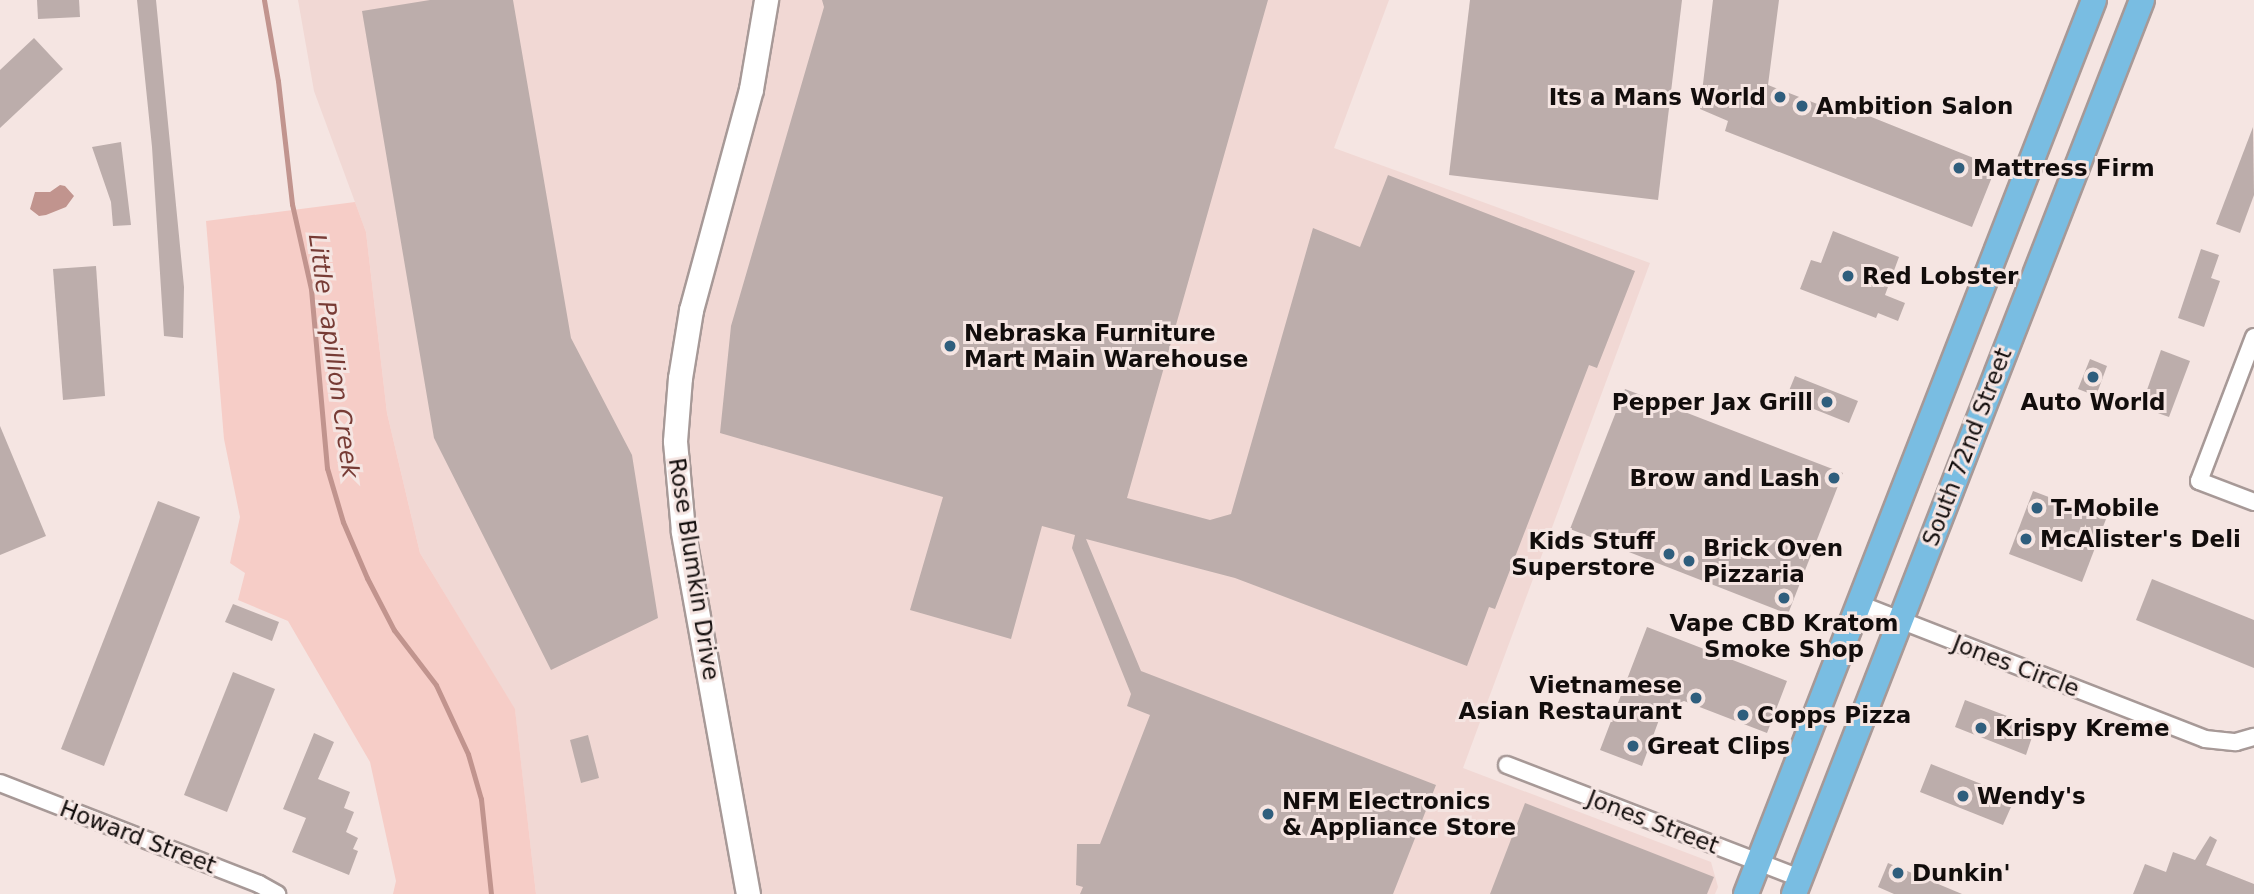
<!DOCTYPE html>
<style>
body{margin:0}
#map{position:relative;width:2254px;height:894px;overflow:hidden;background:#f5e5e2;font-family:"DejaVu Sans",sans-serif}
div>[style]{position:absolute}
.built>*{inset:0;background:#f1d8d4}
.green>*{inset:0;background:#f6cdc7}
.water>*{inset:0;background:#c1948e}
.stream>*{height:5px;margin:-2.5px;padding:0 2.5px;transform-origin:2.5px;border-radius:2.5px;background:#c1948e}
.building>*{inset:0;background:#bcadab}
.roads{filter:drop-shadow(2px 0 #a79997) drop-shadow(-2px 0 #a79997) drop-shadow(0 2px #a79997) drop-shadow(0 -2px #a79997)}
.minor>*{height:16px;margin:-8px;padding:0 8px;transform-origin:8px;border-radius:8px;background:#fff}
.secondary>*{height:23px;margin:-11.5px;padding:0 11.5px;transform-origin:11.5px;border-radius:11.5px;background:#fff}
.primary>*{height:24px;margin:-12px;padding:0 12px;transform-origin:12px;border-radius:12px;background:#79bde2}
.dots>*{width:19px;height:19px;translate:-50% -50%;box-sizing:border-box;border:4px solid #f5e5e2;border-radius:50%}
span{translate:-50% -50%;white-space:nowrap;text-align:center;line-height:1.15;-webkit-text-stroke:6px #f5e5e2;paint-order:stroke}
.poi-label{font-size:23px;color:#120d0c;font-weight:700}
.right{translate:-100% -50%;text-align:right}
.left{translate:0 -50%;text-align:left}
.street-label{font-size:23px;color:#120d0c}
.water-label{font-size:24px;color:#773b35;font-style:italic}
</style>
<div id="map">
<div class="built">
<i style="clip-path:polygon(298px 0,1389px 0,1334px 148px,1650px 263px,1463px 768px,1711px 862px,1718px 887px,1715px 894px,536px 894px,515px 710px,420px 553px,387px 413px,366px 232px,314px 91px)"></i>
</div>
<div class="green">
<i style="clip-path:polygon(355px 202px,366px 232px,387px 413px,420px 553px,515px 709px,536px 894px,393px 894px,396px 881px,370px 762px,288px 621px,238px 600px,245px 573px,230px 563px,240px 517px,224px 439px,206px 221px)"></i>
</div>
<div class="water">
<i style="clip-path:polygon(60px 185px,65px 186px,74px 196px,66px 207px,46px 215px,39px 216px,30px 209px,35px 192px,50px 192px)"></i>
</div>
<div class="stream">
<i style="left:264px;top:0;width:82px;rotate:80.2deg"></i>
<i style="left:278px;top:81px;width:124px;rotate:83.5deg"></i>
<i style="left:292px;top:204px;width:87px;rotate:77.4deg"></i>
<i style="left:311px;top:289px;width:180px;rotate:84.9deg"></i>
<i style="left:327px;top:468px;width:56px;rotate:73.5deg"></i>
<i style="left:343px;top:522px;width:61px;rotate:66.8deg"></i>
<i style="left:367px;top:578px;width:59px;rotate:62.6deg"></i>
<i style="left:394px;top:630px;width:69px;rotate:52.6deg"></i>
<i style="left:436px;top:685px;width:76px;rotate:65.1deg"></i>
<i style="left:468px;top:754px;width:47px;rotate:73.9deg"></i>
<i style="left:481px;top:799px;width:96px;rotate:84deg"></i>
</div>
<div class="building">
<i style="clip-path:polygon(37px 0,79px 0,80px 17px,38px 19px)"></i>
<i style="clip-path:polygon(137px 0,156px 0,184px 287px,183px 338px,164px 336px,152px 147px)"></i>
<i style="clip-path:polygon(430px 0,513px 0,571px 338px,632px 455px,658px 618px,551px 670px,434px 438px,362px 11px)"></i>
<i style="clip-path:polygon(822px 0,1268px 0,1127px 498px,1210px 520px,1231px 514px,1313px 228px,1360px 247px,1388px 175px,1635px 271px,1597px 368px,1589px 365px,1495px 609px,1489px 607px,1467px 666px,1235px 578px,1086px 539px,1141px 671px,1436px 785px,1393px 894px,1080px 894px,1083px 887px,1076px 885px,1077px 844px,1100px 844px,1150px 715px,1127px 706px,1131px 694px,1072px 548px,1075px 535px,1042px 526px,1011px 639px,910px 610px,943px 497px,720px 433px,731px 326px,824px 7px)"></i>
<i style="clip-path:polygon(1470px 0,1682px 0,1658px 200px,1449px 175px)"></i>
<i style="clip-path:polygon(1713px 0,1779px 0,1768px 85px,1856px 119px,1859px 112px,1996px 167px,1972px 227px,1725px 131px,1728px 121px,1700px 109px)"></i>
<i style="clip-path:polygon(34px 38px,63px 69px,0 128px,0 70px)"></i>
<i style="clip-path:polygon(2253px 127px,2254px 195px,2240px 233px,2216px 224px)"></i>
<i style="clip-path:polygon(121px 142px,131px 225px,113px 226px,111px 202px,92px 147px)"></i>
<i style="clip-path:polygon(1833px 231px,1899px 257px,1885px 295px,1905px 303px,1898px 321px,1878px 313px,1876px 318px,1800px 289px,1811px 260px,1821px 263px)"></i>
<i style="clip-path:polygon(2201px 249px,2219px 255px,2211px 278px,2220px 281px,2204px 327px,2178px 318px)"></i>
<i style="clip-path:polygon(96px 266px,105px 396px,63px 400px,53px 269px)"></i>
<i style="clip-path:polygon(2161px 350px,2190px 361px,2169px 417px,2141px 407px)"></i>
<i style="clip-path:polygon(2090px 359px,2107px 366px,2096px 396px,2078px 389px)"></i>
<i style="clip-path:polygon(1795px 376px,1858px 401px,1849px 423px,1786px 398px)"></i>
<i style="clip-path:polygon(1625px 389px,1843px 473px,1788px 614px,1570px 529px)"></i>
<i style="clip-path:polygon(0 426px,46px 536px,0 555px)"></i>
<i style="clip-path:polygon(2033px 491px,2106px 519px,2082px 582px,2009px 554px)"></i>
<i style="clip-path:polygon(158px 501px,200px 517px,104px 766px,61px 749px)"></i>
<i style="clip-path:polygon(2152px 579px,2254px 620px,2254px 668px,2136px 620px)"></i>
<i style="clip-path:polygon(233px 604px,279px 622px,272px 641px,225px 622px)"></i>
<i style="clip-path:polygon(1647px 627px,1787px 681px,1767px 733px,1684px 701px,1663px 709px,1642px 766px,1600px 750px)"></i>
<i style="clip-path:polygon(233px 672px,275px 689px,227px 812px,184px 795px)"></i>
<i style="clip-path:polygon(1965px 700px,2007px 716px,2006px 720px,2034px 731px,2026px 755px,1955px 727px)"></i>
<i style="clip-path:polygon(314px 733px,334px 742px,318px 779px,350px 792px,344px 808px,354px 812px,346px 832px,358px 838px,353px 849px,358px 851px,349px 875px,292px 852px,306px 818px,283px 809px)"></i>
<i style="clip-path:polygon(588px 735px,599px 778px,581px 783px,570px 740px)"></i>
<i style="clip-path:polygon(1931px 764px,1999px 791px,1995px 800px,2011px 807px,2003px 825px,1920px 792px)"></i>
<i style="clip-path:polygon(1525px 803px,1714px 877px,1707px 894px,1490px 894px)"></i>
<i style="clip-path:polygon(2210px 836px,2217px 840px,2206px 865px,2254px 884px,2254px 894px,2133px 894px,2145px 864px,2166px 872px,2173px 852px,2195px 860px)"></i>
<i style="clip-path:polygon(1888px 863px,1962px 894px,1894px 894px,1878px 887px)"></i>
</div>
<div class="roads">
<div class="minor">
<i style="left:2254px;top:337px;width:154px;rotate:110.9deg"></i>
<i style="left:2199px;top:481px;width:59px;rotate:20.9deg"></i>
<i style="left:1859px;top:604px;width:371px;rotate:21.3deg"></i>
<i style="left:2205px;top:739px;width:31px;rotate:6deg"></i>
<i style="left:2236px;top:742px;width:19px;rotate:-16deg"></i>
<i style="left:1507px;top:765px;width:314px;rotate:21.1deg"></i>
<i style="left:0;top:783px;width:278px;rotate:21.3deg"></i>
<i style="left:259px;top:884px;width:21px;rotate:29deg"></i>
</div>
<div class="secondary">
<i style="left:748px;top:894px;width:369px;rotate:-100.2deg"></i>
<i style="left:683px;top:531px;width:90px;rotate:-95.1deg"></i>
<i style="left:675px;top:441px;width:63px;rotate:-85.5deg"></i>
<i style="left:680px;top:378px;width:69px;rotate:-80.8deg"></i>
<i style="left:691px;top:310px;width:229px;rotate:-74.8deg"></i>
<i style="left:751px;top:89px;width:90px;rotate:-80.4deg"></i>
</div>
<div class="primary">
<i style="left:1746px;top:894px;width:959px;rotate:-68.73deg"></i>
<i style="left:1794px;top:894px;width:959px;rotate:-68.73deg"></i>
</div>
</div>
<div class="dots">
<i style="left:1780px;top:97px;background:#2f5e7d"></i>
<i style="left:1802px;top:106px;background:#2f5e7d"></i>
<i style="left:1959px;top:168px;background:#2f5e7d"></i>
<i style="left:1848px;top:276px;background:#2f5e7d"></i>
<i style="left:950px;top:346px;background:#2f5e7d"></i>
<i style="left:2093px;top:377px;background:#2f5e7d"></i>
<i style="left:1827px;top:402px;background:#2f5e7d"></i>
<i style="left:1834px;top:478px;background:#2f5e7d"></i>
<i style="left:2037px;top:508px;background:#2f5e7d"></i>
<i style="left:2026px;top:539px;background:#2f5e7d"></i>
<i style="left:1669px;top:554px;background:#2f5e7d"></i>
<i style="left:1689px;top:561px;background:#2f5e7d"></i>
<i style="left:1784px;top:598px;background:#2f5e7d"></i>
<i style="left:1696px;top:698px;background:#2f5e7d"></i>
<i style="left:1743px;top:715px;background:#2f5e7d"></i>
<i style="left:1981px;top:728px;background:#2f5e7d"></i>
<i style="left:1633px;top:746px;background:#2f5e7d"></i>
<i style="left:1963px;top:796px;background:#2f5e7d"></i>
<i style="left:1268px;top:814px;background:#2f5e7d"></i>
<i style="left:1898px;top:873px;background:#2f5e7d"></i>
</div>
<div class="poi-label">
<span class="right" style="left:1766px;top:97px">Its a Mans World</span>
<span class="left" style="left:1816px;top:106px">Ambition Salon</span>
<span class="left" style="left:1973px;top:168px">Mattress Firm</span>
<span class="left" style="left:1862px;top:276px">Red Lobster</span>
<span class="left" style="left:964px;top:346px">Nebraska Furniture<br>Mart Main Warehouse</span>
<span class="right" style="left:1813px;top:402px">Pepper Jax Grill</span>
<span style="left:2093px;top:402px">Auto World</span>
<span class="right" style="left:1820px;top:478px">Brow and Lash</span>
<span class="left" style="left:2051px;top:508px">T-Mobile</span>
<span class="left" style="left:2040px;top:539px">McAlister's Deli</span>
<span class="right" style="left:1655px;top:554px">Kids Stuff<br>Superstore</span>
<span class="left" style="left:1703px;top:561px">Brick Oven<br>Pizzaria</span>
<span style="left:1784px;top:636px">Vape CBD Kratom<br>Smoke Shop</span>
<span class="right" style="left:1682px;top:698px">Vietnamese<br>Asian Restaurant</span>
<span class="left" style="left:1757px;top:715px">Copps Pizza</span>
<span class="left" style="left:1995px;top:728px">Krispy Kreme</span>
<span class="left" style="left:1647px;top:746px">Great Clips</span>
<span class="left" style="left:1977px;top:796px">Wendy's</span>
<span class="left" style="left:1282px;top:814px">NFM Electronics<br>&amp; Appliance Store</span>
<span class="left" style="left:1912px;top:873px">Dunkin'</span>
</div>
<div class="street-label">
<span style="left:1967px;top:447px;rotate:-69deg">South 72nd Street</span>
<span style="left:694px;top:569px;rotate:81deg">Rose Blumkin Drive</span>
<span style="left:2016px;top:666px;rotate:21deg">Jones Circle</span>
<span style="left:1653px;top:822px;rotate:21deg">Jones Street</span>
<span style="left:138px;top:837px;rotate:21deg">Howard Street</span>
</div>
<div class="water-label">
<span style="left:333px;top:356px;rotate:82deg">Little Papillion Creek</span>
</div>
</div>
